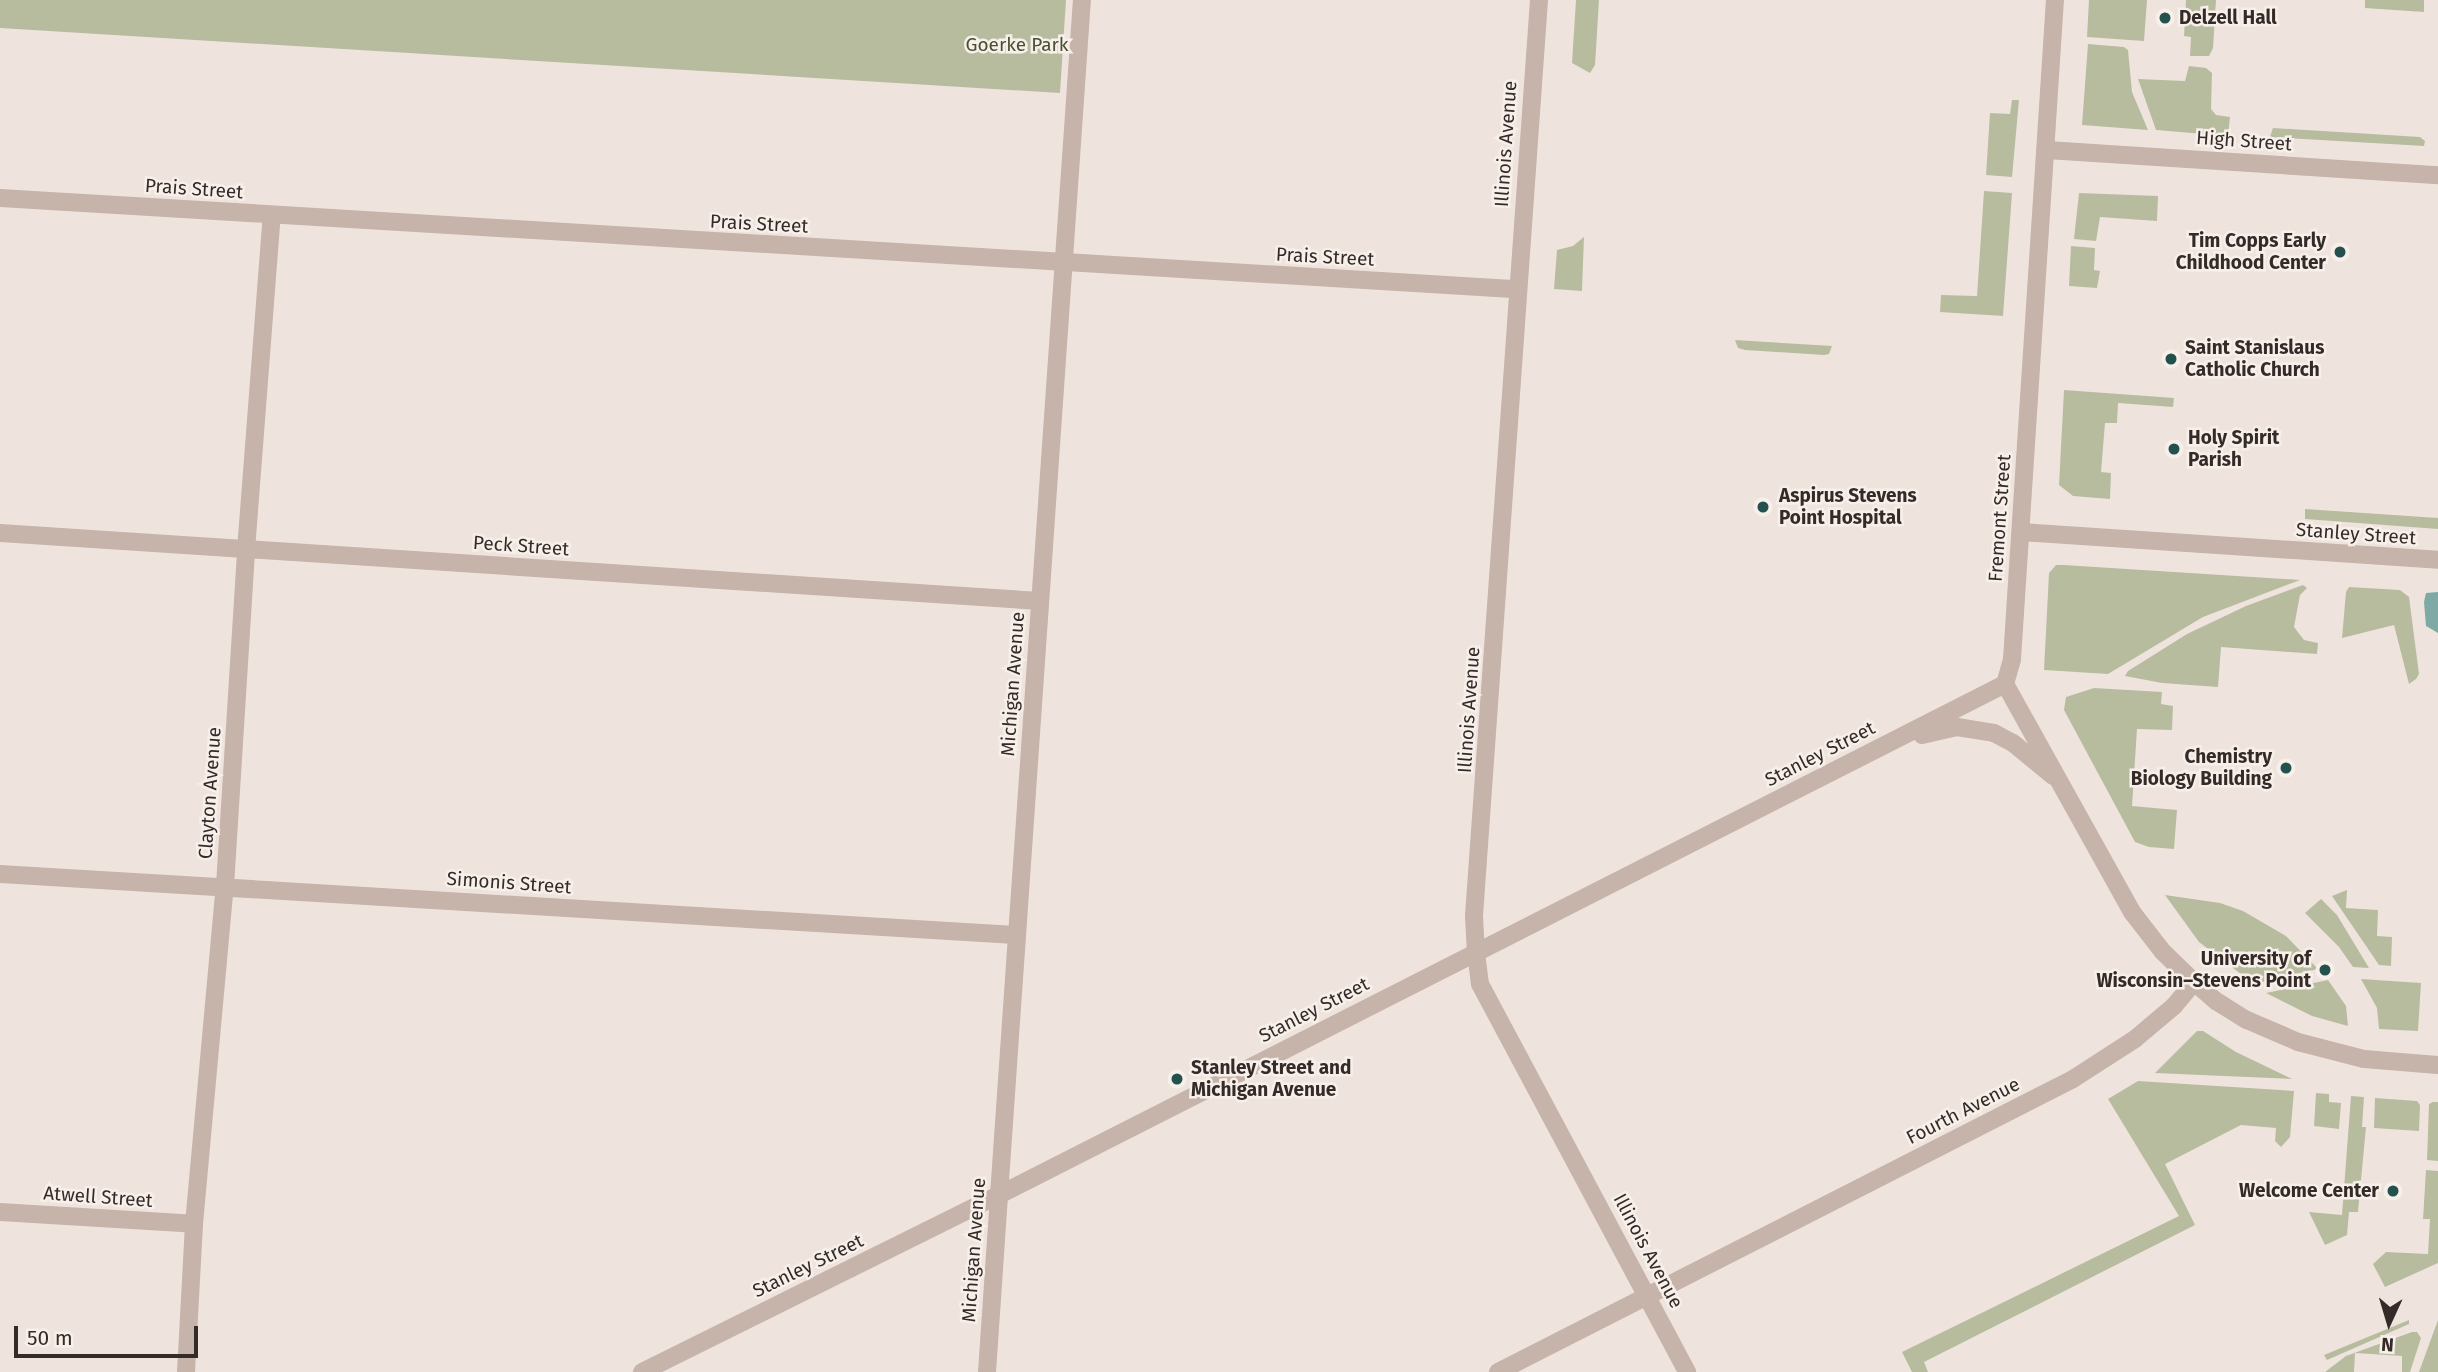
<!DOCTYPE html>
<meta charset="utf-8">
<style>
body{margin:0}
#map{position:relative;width:2438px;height:1372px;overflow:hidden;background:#efe4dd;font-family:"Fira Sans",sans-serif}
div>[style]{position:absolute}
.green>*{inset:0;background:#b7bc9f}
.water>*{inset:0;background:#7fa9a5}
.minor>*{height:18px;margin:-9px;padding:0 9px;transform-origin:9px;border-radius:9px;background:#c6b3aa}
.tertiary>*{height:18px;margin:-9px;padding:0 9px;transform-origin:9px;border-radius:9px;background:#c6b3aa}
.dots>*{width:19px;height:19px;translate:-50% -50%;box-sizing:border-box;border:4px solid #f7efe9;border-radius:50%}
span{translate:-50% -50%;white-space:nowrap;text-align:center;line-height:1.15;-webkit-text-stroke:5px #f7efe9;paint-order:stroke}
.poi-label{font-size:19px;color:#342b29;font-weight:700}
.left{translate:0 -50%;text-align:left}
.right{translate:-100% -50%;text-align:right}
.park-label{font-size:19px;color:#485030}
.street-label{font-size:19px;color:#342b29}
.north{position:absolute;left:2354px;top:1288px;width:70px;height:70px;-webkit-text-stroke:5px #f7efe9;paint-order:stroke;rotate:184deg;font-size:19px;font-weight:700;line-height:28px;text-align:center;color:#342b29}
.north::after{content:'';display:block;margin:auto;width:24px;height:32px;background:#342b29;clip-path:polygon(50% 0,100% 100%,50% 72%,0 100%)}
.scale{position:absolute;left:14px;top:1326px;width:184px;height:32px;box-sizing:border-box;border:4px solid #342b29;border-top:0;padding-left:9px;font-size:21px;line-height:24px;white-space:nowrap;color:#342b29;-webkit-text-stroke:5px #f7efe9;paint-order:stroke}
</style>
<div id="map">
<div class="green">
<i style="clip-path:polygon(0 0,1066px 0,1060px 93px,0 28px)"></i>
<i style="clip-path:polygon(1576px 0,1599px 0,1595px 65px,1590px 73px,1572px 63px)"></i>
<i style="clip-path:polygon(2089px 0,2147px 0,2144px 41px,2087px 37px)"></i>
<i style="clip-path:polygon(2186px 0,2216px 0,2213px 48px,2209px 56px,2190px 56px,2191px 37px,2184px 36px)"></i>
<i style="clip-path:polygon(2365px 0,2424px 0,2424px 12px,2365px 8px)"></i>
<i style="clip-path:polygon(2088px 44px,2124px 47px,2128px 50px,2132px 92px,2148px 130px,2082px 125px)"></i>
<i style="clip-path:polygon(2189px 66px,2206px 68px,2212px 73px,2211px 109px,2216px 115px,2230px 117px,2228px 136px,2156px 130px,2138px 79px,2185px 81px)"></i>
<i style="clip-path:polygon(2012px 100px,2019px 100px,2012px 177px,1986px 175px,1990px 113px,2010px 114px)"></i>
<i style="clip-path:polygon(2273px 128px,2420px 137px,2425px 141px,2424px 146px,2270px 137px)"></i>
<i style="clip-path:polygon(1984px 191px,2012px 193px,2003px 316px,1940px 312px,1941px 295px,1977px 296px)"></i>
<i style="clip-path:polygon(2079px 193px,2158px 196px,2157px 221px,2100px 217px,2096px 241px,2074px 239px)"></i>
<i style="clip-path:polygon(1584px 237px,1582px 291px,1554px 289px,1557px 250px,1573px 246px)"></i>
<i style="clip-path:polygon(2071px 246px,2095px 248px,2094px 270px,2100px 271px,2097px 288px,2069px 286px)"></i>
<i style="clip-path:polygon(1735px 340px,1832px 346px,1829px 354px,1824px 355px,1745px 350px,1738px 348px)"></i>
<i style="clip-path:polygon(2064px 390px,2174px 398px,2173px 407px,2118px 403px,2117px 423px,2105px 423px,2101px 472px,2111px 473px,2110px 499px,2073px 496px,2059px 485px)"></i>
<i style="clip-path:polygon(2305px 509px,2438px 518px,2438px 529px,2305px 519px)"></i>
<i style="clip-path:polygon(2056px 565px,2064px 565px,2300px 580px,2203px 617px,2108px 674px,2044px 670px,2049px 573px)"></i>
<i style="clip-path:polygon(2303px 585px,2307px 588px,2300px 595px,2294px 627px,2304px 640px,2318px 643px,2317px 654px,2221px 647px,2218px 687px,2162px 683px,2125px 676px,2128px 671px,2187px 634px,2246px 606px)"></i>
<i style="clip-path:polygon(2349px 587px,2400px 590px,2409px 597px,2419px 674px,2416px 679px,2409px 684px,2394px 625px,2342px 638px,2346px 592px)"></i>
<i style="clip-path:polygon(2094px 688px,2162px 692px,2161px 704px,2173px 706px,2172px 730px,2137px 729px,2132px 806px,2177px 810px,2174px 849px,2149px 847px,2135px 842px,2064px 710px,2066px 697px)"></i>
<i style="clip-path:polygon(2347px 890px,2346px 908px,2378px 910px,2377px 936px,2392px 937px,2391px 966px,2379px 965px,2332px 896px)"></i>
<i style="clip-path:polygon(2165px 895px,2220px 903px,2243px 911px,2286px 936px,2318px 969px,2254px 984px,2199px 942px)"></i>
<i style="clip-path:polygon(2321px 899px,2337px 915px,2369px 968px,2353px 967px,2339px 947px,2305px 913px)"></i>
<i style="clip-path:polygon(2361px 979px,2421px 983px,2418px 1031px,2379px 1029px,2377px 1008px)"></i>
<i style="clip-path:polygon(2328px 980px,2346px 1006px,2348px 1026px,2312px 1016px,2266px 993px)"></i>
<i style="clip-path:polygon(2197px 1031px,2203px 1031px,2236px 1052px,2292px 1079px,2155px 1073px)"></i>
<i style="clip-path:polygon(2138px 1081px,2294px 1091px,2290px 1137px,2281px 1147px,2275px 1141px,2276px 1128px,2241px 1125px,2165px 1164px,2195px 1225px,1924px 1362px,1928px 1372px,1912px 1372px,1902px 1352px,2179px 1216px,2108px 1099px)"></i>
<i style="clip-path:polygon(2316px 1093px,2329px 1094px,2329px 1102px,2341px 1103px,2339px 1129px,2314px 1126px)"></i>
<i style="clip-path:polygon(2351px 1096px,2364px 1097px,2362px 1127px,2366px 1127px,2358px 1212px,2349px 1212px,2347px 1235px,2325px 1245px,2309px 1212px,2342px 1215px)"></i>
<i style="clip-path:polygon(2375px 1098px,2417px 1101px,2420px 1105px,2419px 1131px,2374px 1128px)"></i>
<i style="clip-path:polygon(2433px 1102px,2438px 1102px,2438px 1161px,2427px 1160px,2429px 1104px)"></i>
<i style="clip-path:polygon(2426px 1170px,2438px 1171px,2438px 1263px,2385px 1287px,2373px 1264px,2386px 1252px,2428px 1254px,2430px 1219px,2423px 1219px)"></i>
<i style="clip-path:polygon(2409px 1320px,2409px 1324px,2400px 1328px,2327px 1360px,2324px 1355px)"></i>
<i style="clip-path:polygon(2438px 1320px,2438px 1372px,2419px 1372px)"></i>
<i style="clip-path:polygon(2412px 1332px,2417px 1332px,2421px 1338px,2410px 1372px,2402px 1372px,2402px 1356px,2355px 1353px,2354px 1372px,2325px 1372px,2346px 1356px)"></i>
</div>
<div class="water">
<i style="clip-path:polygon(2438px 592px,2438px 633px,2426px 626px,2424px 602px,2426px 593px)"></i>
</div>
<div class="minor">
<i style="left:1539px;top:0;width:918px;rotate:94.06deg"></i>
<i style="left:1474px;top:916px;width:36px;rotate:87deg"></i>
<i style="left:1476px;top:952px;width:32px;rotate:83deg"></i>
<i style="left:1480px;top:984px;width:440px;rotate:61.9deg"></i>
<i style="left:2047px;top:150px;width:392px;rotate:3.7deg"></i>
<i style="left:0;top:198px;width:1519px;rotate:3.44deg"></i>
<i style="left:2021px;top:532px;width:418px;rotate:3.8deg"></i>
<i style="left:0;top:533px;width:1042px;rotate:3.74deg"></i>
<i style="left:1922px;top:735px;width:36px;rotate:-13deg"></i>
<i style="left:1957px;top:727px;width:37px;rotate:9deg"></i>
<i style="left:1994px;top:733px;width:21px;rotate:28deg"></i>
<i style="left:2013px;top:743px;width:52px;rotate:39.5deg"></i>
<i style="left:0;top:874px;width:1017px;rotate:3.44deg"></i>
<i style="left:0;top:1212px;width:194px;rotate:3.5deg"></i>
<i style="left:186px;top:1372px;width:148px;rotate:-86.9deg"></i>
<i style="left:194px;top:1224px;width:339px;rotate:-84.8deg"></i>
<i style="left:225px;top:886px;width:337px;rotate:-86.4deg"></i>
<i style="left:246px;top:550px;width:336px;rotate:-85.6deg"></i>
<i style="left:987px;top:1372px;width:177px;rotate:-86.1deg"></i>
<i style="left:999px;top:1195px;width:1128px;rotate:-26.93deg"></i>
<i style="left:1498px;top:1372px;width:645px;rotate:-27deg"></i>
<i style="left:2073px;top:1079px;width:74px;rotate:-32.8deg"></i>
<i style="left:2135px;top:1039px;width:51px;rotate:-40.2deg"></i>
<i style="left:2174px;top:1006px;width:31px;rotate:-50deg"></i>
<i style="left:2194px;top:982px;width:43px;rotate:-135.9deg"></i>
<i style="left:2163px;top:952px;width:51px;rotate:-127.8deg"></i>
<i style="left:2132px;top:912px;width:261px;rotate:-119.1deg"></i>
<i style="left:2005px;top:684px;width:26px;rotate:-74deg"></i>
<i style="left:2012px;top:659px;width:660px;rotate:-86.27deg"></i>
</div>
<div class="tertiary">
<i style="left:2194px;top:982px;width:29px;rotate:41deg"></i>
<i style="left:2216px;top:1001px;width:36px;rotate:32deg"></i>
<i style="left:2247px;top:1020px;width:56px;rotate:23.3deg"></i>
<i style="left:2298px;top:1042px;width:68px;rotate:14.4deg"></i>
<i style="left:2364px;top:1059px;width:74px;rotate:4.6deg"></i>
<i style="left:642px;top:1372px;width:398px;rotate:-26.4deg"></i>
<i style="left:999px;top:1195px;width:1198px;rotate:-86.03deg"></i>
</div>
<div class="dots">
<i style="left:2165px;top:18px;background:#23514d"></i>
<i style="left:2340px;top:252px;background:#23514d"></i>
<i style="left:2171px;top:359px;background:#23514d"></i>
<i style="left:2174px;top:449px;background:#23514d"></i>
<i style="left:1763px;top:507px;background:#23514d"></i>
<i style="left:2286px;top:768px;background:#23514d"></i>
<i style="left:2325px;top:970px;background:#23514d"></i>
<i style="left:1177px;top:1079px;background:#23514d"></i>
<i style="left:2393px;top:1191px;background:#23514d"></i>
</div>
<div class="poi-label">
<span class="left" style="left:2179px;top:18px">Delzell Hall</span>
<span class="right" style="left:2326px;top:252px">Tim Copps Early<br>Childhood Center</span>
<span class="left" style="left:2185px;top:359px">Saint Stanislaus<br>Catholic Church</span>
<span class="left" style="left:2188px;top:449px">Holy Spirit<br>Parish</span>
<span class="left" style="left:1779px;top:507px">Aspirus Stevens<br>Point Hospital</span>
<span class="right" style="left:2272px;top:768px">Chemistry<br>Biology Building</span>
<span class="right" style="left:2311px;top:970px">University of<br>Wisconsin–Stevens Point</span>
<span class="left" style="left:1191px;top:1079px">Stanley Street and<br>Michigan Avenue</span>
<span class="right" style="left:2379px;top:1191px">Welcome Center</span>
</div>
<div class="park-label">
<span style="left:1017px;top:45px">Goerke Park</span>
</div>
<div class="street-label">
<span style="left:2244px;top:141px;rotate:4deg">High Street</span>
<span style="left:1506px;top:144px;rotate:-86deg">Illinois Avenue</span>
<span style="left:194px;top:189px;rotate:4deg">Prais Street</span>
<span style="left:759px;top:224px;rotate:3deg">Prais Street</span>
<span style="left:1325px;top:257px;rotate:3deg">Prais Street</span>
<span style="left:2000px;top:518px;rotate:-86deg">Fremont Street</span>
<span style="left:2356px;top:534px;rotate:4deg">Stanley Street</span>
<span style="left:521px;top:546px;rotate:4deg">Peck Street</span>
<span style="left:1013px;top:684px;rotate:-86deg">Michigan Avenue</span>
<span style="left:1469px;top:710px;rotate:-86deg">Illinois Avenue</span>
<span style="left:1820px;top:754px;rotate:-27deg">Stanley Street</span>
<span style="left:210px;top:793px;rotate:-86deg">Clayton Avenue</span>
<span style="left:509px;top:883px;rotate:4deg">Simonis Street</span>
<span style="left:1314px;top:1010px;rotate:-27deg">Stanley Street</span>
<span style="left:1963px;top:1111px;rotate:-27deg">Fourth Avenue</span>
<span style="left:98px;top:1197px;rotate:4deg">Atwell Street</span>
<span style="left:974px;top:1250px;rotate:-86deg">Michigan Avenue</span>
<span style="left:1648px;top:1251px;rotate:62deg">Illinois Avenue</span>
<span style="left:808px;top:1266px;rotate:-26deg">Stanley Street</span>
</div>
<div class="north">N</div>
<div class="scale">50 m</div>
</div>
